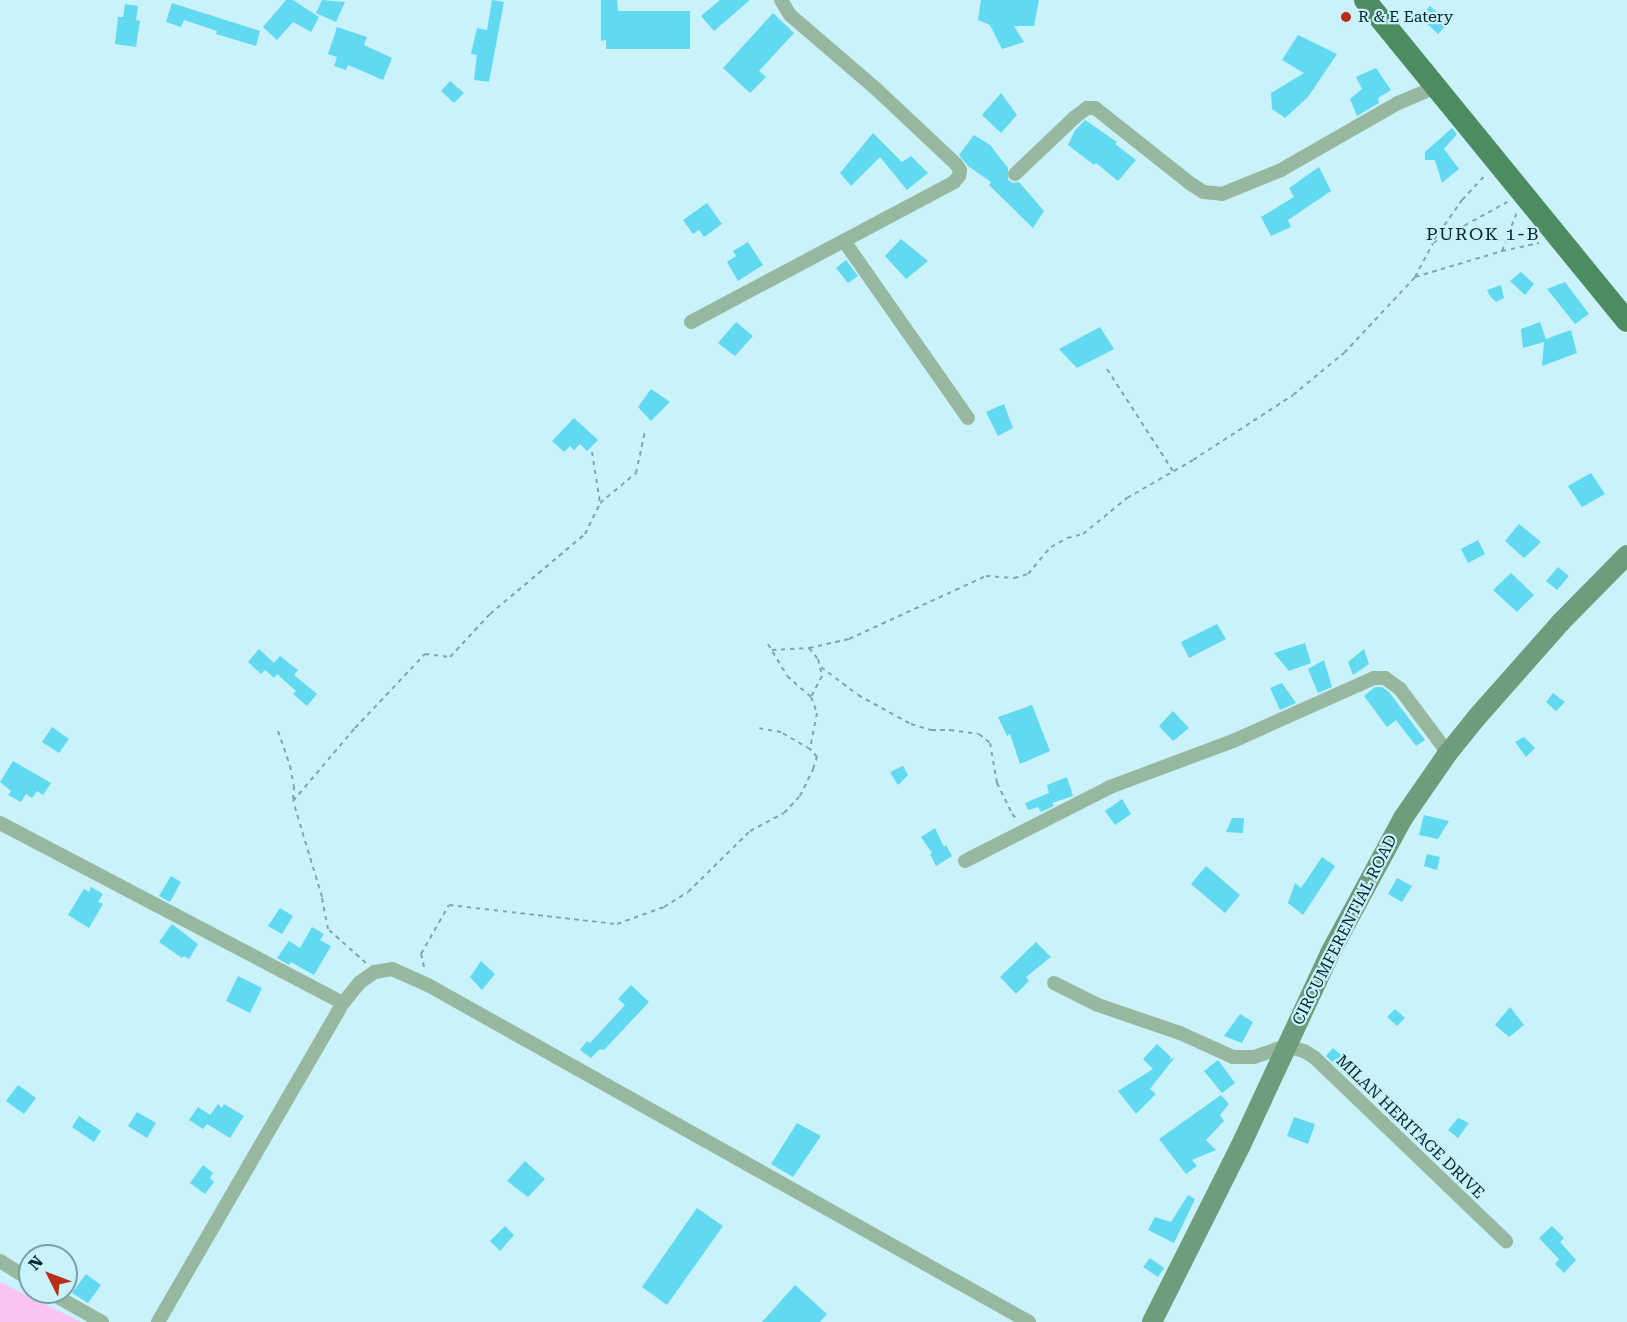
<!DOCTYPE html>
<style>
body{margin:0}
#map{position:relative;width:1627px;height:1322px;overflow:hidden;background:#c9f2fb;font-family:"Roboto Serif",serif}
div>[style]{position:absolute}
.green>*{inset:0;background:#fbc4f1}
.building>*{inset:0;background:#61d9f0}
.path>*{height:2px;margin-top:-1px;transform-origin:0;background:repeating-linear-gradient(90deg,#7fa6af 0 4.5px,transparent 0 9px)}
.street>*{height:14px;margin:-7px;padding:0 7px;transform-origin:7px;border-radius:7px;background:#97b79e}
.secondary>*{height:20px;margin:-10px;padding:0 10px;transform-origin:10px;border-radius:10px;background:#6d9d7a}
.primary>*{height:22px;margin:-11px;padding:0 11px;transform-origin:11px;border-radius:11px;background:#4d8b60}
.dots>*{width:16px;height:16px;translate:-50% -50%;box-sizing:border-box;border:3px solid #c9f2fb;border-radius:50%}
span{translate:-50% -50%;white-space:nowrap;text-align:center;line-height:1.15;-webkit-text-stroke:4.5px #c9f2fb;paint-order:stroke}
.poi-label{font-size:16px;color:#00262d}
.left{translate:0 -50%;text-align:left}
.street-label{font-size:16px;color:#00262d}
.neighbourhood-label{font-size:18px;color:#00262d;letter-spacing:1.5px}
.north{position:absolute;left:18px;top:1244px;width:60px;height:60px;box-sizing:border-box;background:#c9f2fb;border:2px solid #79a0a9;border-radius:50%;rotate:312deg;font-size:16px;font-weight:700;line-height:24px;text-align:center;color:#00262d}
.north::after{content:'';display:block;margin:auto;width:21px;height:27px;background:#ba2e15;clip-path:polygon(50% 0,100% 100%,50% 72%,0 100%)}
</style>
<div id="map">
<div class="green">
<i style="clip-path:polygon(0 1282px,81px 1322px,0 1322px)"></i>
</div>
<div class="building">
<i style="clip-path:polygon(286px 0,293px 0,319px 17px,311px 32px,293px 22px,277px 40px,263px 27px)"></i>
<i style="clip-path:polygon(322px 0,345px 2px,336px 22px,316px 13px)"></i>
<i style="clip-path:polygon(492px 0,504px 2px,489px 82px,474px 80px,477px 55px,471px 54px,477px 28px,487px 30px)"></i>
<i style="clip-path:polygon(601px 0,617px 0,618px 11px,690px 11px,690px 49px,606px 49px,606px 40px,601px 41px)"></i>
<i style="clip-path:polygon(720px 0,750px 0,714px 31px,701px 16px)"></i>
<i style="clip-path:polygon(981px 0,1039px 0,1034px 26px,1014px 26px,1024px 42px,1002px 49px,990px 25px,978px 20px)"></i>
<i style="clip-path:polygon(172px 3px,260px 31px,256px 46px,216px 34px,217px 31px,184px 20px,181px 27px,166px 22px)"></i>
<i style="clip-path:polygon(125px 4px,138px 6px,136px 20px,140px 21px,136px 47px,115px 44px,118px 17px,123px 17px)"></i>
<i style="clip-path:polygon(1430px 6px,1448px 23px,1438px 34px,1420px 17px)"></i>
<i style="clip-path:polygon(773px 13px,794px 33px,759px 71px,766px 77px,750px 93px,723px 68px)"></i>
<i style="clip-path:polygon(337px 27px,367px 37px,364px 45px,392px 58px,383px 80px,348px 65px,346px 70px,334px 66px,337px 57px,328px 54px)"></i>
<i style="clip-path:polygon(1298px 35px,1337px 54px,1308px 97px,1285px 118px,1272px 109px,1271px 93px,1304px 73px,1282px 60px)"></i>
<i style="clip-path:polygon(1376px 68px,1391px 90px,1378px 98px,1379px 103px,1357px 116px,1350px 99px,1362px 89px,1356px 77px)"></i>
<i style="clip-path:polygon(450px 81px,464px 93px,454px 103px,441px 91px)"></i>
<i style="clip-path:polygon(1001px 93px,1017px 115px,1001px 133px,982px 115px)"></i>
<i style="clip-path:polygon(1085px 120px,1117px 142px,1115px 144px,1136px 160px,1118px 181px,1096px 163px,1094px 165px,1068px 145px,1075px 130px)"></i>
<i style="clip-path:polygon(1452px 128px,1457px 134px,1444px 149px,1459px 169px,1442px 183px,1435px 160px,1425px 160px,1425px 152px)"></i>
<i style="clip-path:polygon(873px 133px,902px 162px,911px 156px,928px 173px,907px 190px,880px 157px,851px 186px,840px 173px)"></i>
<i style="clip-path:polygon(974px 135px,990px 145px,1008px 168px,1008px 180px,1013px 183px,1019px 182px,1044px 211px,1033px 228px,989px 185px,991px 182px,968px 166px,959px 155px)"></i>
<i style="clip-path:polygon(1319px 167px,1331px 191px,1288px 220px,1291px 227px,1271px 236px,1261px 217px,1294px 197px,1289px 188px)"></i>
<i style="clip-path:polygon(707px 203px,722px 224px,704px 237px,699px 230px,693px 234px,683px 220px)"></i>
<i style="clip-path:polygon(901px 239px,928px 261px,906px 279px,885px 256px)"></i>
<i style="clip-path:polygon(748px 242px,763px 265px,738px 281px,727px 262px,736px 256px,733px 251px)"></i>
<i style="clip-path:polygon(846px 260px,858px 276px,848px 283px,836px 268px)"></i>
<i style="clip-path:polygon(1521px 272px,1534px 284px,1525px 295px,1510px 281px)"></i>
<i style="clip-path:polygon(1565px 282px,1589px 314px,1575px 324px,1547px 289px)"></i>
<i style="clip-path:polygon(1501px 285px,1504px 298px,1496px 302px,1490px 296px,1487px 290px)"></i>
<i style="clip-path:polygon(736px 322px,753px 336px,735px 356px,718px 343px)"></i>
<i style="clip-path:polygon(1540px 322px,1546px 339px,1571px 330px,1577px 353px,1542px 366px,1544px 342px,1523px 348px,1521px 329px)"></i>
<i style="clip-path:polygon(1100px 327px,1114px 349px,1077px 368px,1059px 349px)"></i>
<i style="clip-path:polygon(651px 389px,670px 402px,651px 421px,638px 407px)"></i>
<i style="clip-path:polygon(1004px 404px,1013px 428px,998px 436px,986px 412px)"></i>
<i style="clip-path:polygon(574px 418px,598px 440px,587px 451px,580px 444px,574px 450px,570px 446px,564px 452px,552px 441px)"></i>
<i style="clip-path:polygon(1591px 473px,1605px 494px,1582px 507px,1568px 486px)"></i>
<i style="clip-path:polygon(1519px 524px,1541px 542px,1524px 558px,1505px 541px)"></i>
<i style="clip-path:polygon(1478px 540px,1485px 554px,1468px 563px,1461px 549px)"></i>
<i style="clip-path:polygon(1558px 567px,1569px 576px,1557px 590px,1546px 581px)"></i>
<i style="clip-path:polygon(1511px 573px,1534px 595px,1517px 612px,1493px 590px)"></i>
<i style="clip-path:polygon(1217px 624px,1226px 639px,1189px 658px,1181px 642px)"></i>
<i style="clip-path:polygon(1305px 643px,1311px 663px,1289px 671px,1274px 653px)"></i>
<i style="clip-path:polygon(259px 649px,274px 663px,280px 656px,298px 670px,294px 675px,317px 694px,307px 706px,293px 694px,296px 691px,277px 674px,274px 678px,265px 670px,261px 674px,248px 662px)"></i>
<i style="clip-path:polygon(1364px 649px,1369px 664px,1353px 675px,1348px 662px)"></i>
<i style="clip-path:polygon(1324px 660px,1332px 687px,1318px 693px,1308px 669px)"></i>
<i style="clip-path:polygon(1282px 683px,1296px 703px,1280px 710px,1270px 688px)"></i>
<i style="clip-path:polygon(1375px 687px,1382px 687px,1389px 692px,1425px 740px,1416px 746px,1396px 720px,1387px 727px,1364px 696px)"></i>
<i style="clip-path:polygon(1553px 693px,1565px 702px,1556px 711px,1546px 702px)"></i>
<i style="clip-path:polygon(1032px 705px,1050px 751px,1020px 764px,1010px 734px,1007px 736px,998px 717px)"></i>
<i style="clip-path:polygon(1173px 711px,1189px 728px,1173px 741px,1159px 726px)"></i>
<i style="clip-path:polygon(52px 727px,69px 739px,59px 753px,42px 742px)"></i>
<i style="clip-path:polygon(1524px 737px,1535px 748px,1526px 757px,1515px 742px)"></i>
<i style="clip-path:polygon(13px 761px,51px 783px,43px 795px,37px 791px,32px 798px,26px 794px,21px 802px,8px 795px,11px 791px,0 782px)"></i>
<i style="clip-path:polygon(903px 766px,908px 775px,898px 785px,890px 772px)"></i>
<i style="clip-path:polygon(1067px 777px,1073px 796px,1052px 803px,1054px 806px,1041px 812px,1038px 807px,1028px 810px,1025px 803px,1049px 793px,1047px 785px)"></i>
<i style="clip-path:polygon(1122px 799px,1131px 814px,1115px 825px,1105px 811px)"></i>
<i style="clip-path:polygon(1424px 815px,1449px 821px,1438px 839px,1419px 835px)"></i>
<i style="clip-path:polygon(1232px 818px,1244px 818px,1243px 833px,1226px 832px)"></i>
<i style="clip-path:polygon(935px 828px,944px 847px,946px 845px,952px 856px,936px 866px,930px 854px,932px 853px,921px 837px)"></i>
<i style="clip-path:polygon(1427px 854px,1440px 857px,1437px 870px,1424px 866px)"></i>
<i style="clip-path:polygon(1322px 857px,1335px 866px,1303px 915px,1288px 903px,1295px 883px,1301px 888px)"></i>
<i style="clip-path:polygon(1206px 866px,1240px 895px,1225px 913px,1191px 884px)"></i>
<i style="clip-path:polygon(171px 876px,181px 882px,170px 902px,159px 896px)"></i>
<i style="clip-path:polygon(1397px 878px,1412px 886px,1402px 902px,1388px 894px)"></i>
<i style="clip-path:polygon(91px 887px,103px 894px,98px 902px,103px 904px,89px 928px,68px 915px,84px 889px,89px 892px)"></i>
<i style="clip-path:polygon(280px 908px,293px 916px,282px 934px,268px 926px)"></i>
<i style="clip-path:polygon(172px 924px,198px 944px,189px 959px,184px 956px,182px 958px,159px 942px)"></i>
<i style="clip-path:polygon(312px 927px,324px 934px,320px 940px,331px 946px,314px 975px,291px 962px,289px 965px,277px 958px,289px 941px,300px 948px)"></i>
<i style="clip-path:polygon(1036px 942px,1051px 957px,1026px 977px,1029px 981px,1016px 994px,1000px 977px)"></i>
<i style="clip-path:polygon(481px 961px,495px 974px,482px 990px,470px 977px)"></i>
<i style="clip-path:polygon(238px 976px,262px 988px,250px 1013px,226px 1001px)"></i>
<i style="clip-path:polygon(631px 985px,649px 1002px,604px 1050px,600px 1049px,591px 1058px,580px 1050px,587px 1041px,590px 1043px,625px 1005px,618px 999px)"></i>
<i style="clip-path:polygon(1510px 1007px,1524px 1025px,1509px 1037px,1495px 1025px)"></i>
<i style="clip-path:polygon(1395px 1009px,1405px 1018px,1397px 1026px,1387px 1017px)"></i>
<i style="clip-path:polygon(1240px 1014px,1253px 1022px,1242px 1043px,1224px 1036px)"></i>
<i style="clip-path:polygon(1157px 1044px,1171px 1057px,1169px 1060px,1175px 1057px,1150px 1089px,1156px 1094px,1136px 1114px,1118px 1091px,1153px 1069px,1143px 1059px)"></i>
<i style="clip-path:polygon(1333px 1048px,1355px 1067px,1348px 1077px,1326px 1056px)"></i>
<i style="clip-path:polygon(1218px 1060px,1235px 1083px,1222px 1093px,1204px 1071px)"></i>
<i style="clip-path:polygon(18px 1085px,36px 1098px,24px 1114px,6px 1101px)"></i>
<i style="clip-path:polygon(1221px 1095px,1229px 1104px,1220px 1115px,1224px 1121px,1206px 1140px,1216px 1150px,1192px 1160px,1197px 1166px,1186px 1174px,1159px 1139px)"></i>
<i style="clip-path:polygon(218px 1104px,222px 1108px,224px 1104px,244px 1116px,230px 1138px,207px 1124px,203px 1129px,189px 1120px,198px 1107px,210px 1115px)"></i>
<i style="clip-path:polygon(137px 1112px,156px 1123px,147px 1138px,128px 1126px)"></i>
<i style="clip-path:polygon(79px 1116px,101px 1131px,94px 1142px,72px 1127px)"></i>
<i style="clip-path:polygon(1294px 1117px,1315px 1124px,1308px 1144px,1287px 1136px)"></i>
<i style="clip-path:polygon(1458px 1118px,1469px 1123px,1458px 1138px,1448px 1130px)"></i>
<i style="clip-path:polygon(797px 1123px,821px 1136px,793px 1177px,771px 1164px)"></i>
<i style="clip-path:polygon(525px 1161px,545px 1179px,528px 1197px,507px 1181px)"></i>
<i style="clip-path:polygon(203px 1165px,213px 1173px,210px 1178px,214px 1182px,205px 1194px,190px 1183px)"></i>
<i style="clip-path:polygon(1188px 1195px,1195px 1199px,1174px 1243px,1148px 1230px,1155px 1217px,1171px 1222px)"></i>
<i style="clip-path:polygon(697px 1208px,723px 1226px,667px 1305px,642px 1287px)"></i>
<i style="clip-path:polygon(505px 1226px,514px 1235px,500px 1251px,490px 1241px)"></i>
<i style="clip-path:polygon(1552px 1226px,1564px 1238px,1560px 1242px,1576px 1260px,1564px 1273px,1555px 1264px,1559px 1259px,1539px 1238px)"></i>
<i style="clip-path:polygon(1150px 1258px,1164px 1268px,1158px 1277px,1143px 1267px)"></i>
<i style="clip-path:polygon(86px 1274px,101px 1285px,88px 1303px,72px 1293px)"></i>
<i style="clip-path:polygon(795px 1285px,827px 1314px,820px 1322px,762px 1322px)"></i>
</div>
<div class="path">
<i style="left:1434px;top:240px;width:49px;rotate:-55deg"></i>
<i style="left:1462px;top:200px;width:33px;rotate:-47deg"></i>
<i style="left:1502px;top:251px;width:40px;rotate:-69deg"></i>
<i style="left:1415px;top:277px;width:38px;rotate:-62deg"></i>
<i style="left:1433px;top:243px;width:85px;rotate:-29deg"></i>
<i style="left:1107px;top:369px;width:121px;rotate:57.1deg"></i>
<i style="left:592px;top:452px;width:52px;rotate:81.1deg"></i>
<i style="left:768px;top:644px;width:37px;rotate:59deg"></i>
<i style="left:787px;top:676px;width:32px;rotate:41deg"></i>
<i style="left:811px;top:697px;width:17px;rotate:69deg"></i>
<i style="left:817px;top:713px;width:37px;rotate:101deg"></i>
<i style="left:809px;top:648px;width:14px;rotate:51deg"></i>
<i style="left:818px;top:659px;width:17px;rotate:77deg"></i>
<i style="left:822px;top:676px;width:24px;rotate:118deg"></i>
<i style="left:772px;top:650px;width:37px;rotate:-3deg"></i>
<i style="left:809px;top:648px;width:41px;rotate:-12.7deg"></i>
<i style="left:849px;top:639px;width:151px;rotate:-24.7deg"></i>
<i style="left:986px;top:576px;width:28px;rotate:4deg"></i>
<i style="left:1014px;top:578px;width:15px;rotate:-16deg"></i>
<i style="left:1028px;top:574px;width:35px;rotate:-50deg"></i>
<i style="left:1051px;top:547px;width:18px;rotate:-29deg"></i>
<i style="left:1067px;top:538px;width:16px;rotate:-14deg"></i>
<i style="left:1083px;top:534px;width:57px;rotate:-39.3deg"></i>
<i style="left:1127px;top:498px;width:76px;rotate:-29.9deg"></i>
<i style="left:1193px;top:460px;width:119px;rotate:-33deg"></i>
<i style="left:1293px;top:395px;width:66px;rotate:-39.5deg"></i>
<i style="left:1344px;top:353px;width:104px;rotate:-46.9deg"></i>
<i style="left:1415px;top:277px;width:91px;rotate:-16.6deg"></i>
<i style="left:1502px;top:251px;width:38px;rotate:-12deg"></i>
<i style="left:821px;top:667px;width:46px;rotate:37.1deg"></i>
<i style="left:858px;top:695px;width:60px;rotate:28.7deg"></i>
<i style="left:911px;top:724px;width:21px;rotate:17deg"></i>
<i style="left:931px;top:730px;width:19px"></i>
<i style="left:950px;top:730px;width:29px;rotate:8deg"></i>
<i style="left:979px;top:734px;width:14px;rotate:39deg"></i>
<i style="left:990px;top:743px;width:41px;rotate:80.1deg"></i>
<i style="left:997px;top:783px;width:34px;rotate:64deg"></i>
<i style="left:1012px;top:814px;width:7px;rotate:45deg"></i>
<i style="left:278px;top:731px;width:37px;rotate:71deg"></i>
<i style="left:290px;top:766px;width:20px;rotate:79deg"></i>
<i style="left:294px;top:786px;width:15px;rotate:94deg"></i>
<i style="left:366px;top:963px;width:51px;rotate:-138.2deg"></i>
<i style="left:328px;top:929px;width:33px;rotate:-101deg"></i>
<i style="left:322px;top:897px;width:100px;rotate:-106.8deg"></i>
<i style="left:293px;top:801px;width:96px;rotate:-49.7deg"></i>
<i style="left:355px;top:728px;width:102px;rotate:-46.6deg"></i>
<i style="left:425px;top:654px;width:25px;rotate:7deg"></i>
<i style="left:450px;top:657px;width:59px;rotate:-47.1deg"></i>
<i style="left:490px;top:614px;width:124px;rotate:-40.1deg"></i>
<i style="left:585px;top:534px;width:34px;rotate:-64deg"></i>
<i style="left:600px;top:503px;width:47px;rotate:-39.8deg"></i>
<i style="left:636px;top:473px;width:43px;rotate:-77.9deg"></i>
<i style="left:424px;top:967px;width:13px;rotate:-103deg"></i>
<i style="left:421px;top:954px;width:56px;rotate:-60.3deg"></i>
<i style="left:449px;top:905px;width:169px;rotate:6.5deg"></i>
<i style="left:617px;top:924px;width:50px;rotate:-19.9deg"></i>
<i style="left:664px;top:907px;width:28px;rotate:-32deg"></i>
<i style="left:688px;top:892px;width:87px;rotate:-44.5deg"></i>
<i style="left:750px;top:831px;width:38px;rotate:-28deg"></i>
<i style="left:784px;top:813px;width:23px;rotate:-47deg"></i>
<i style="left:800px;top:796px;width:30px;rotate:-64deg"></i>
<i style="left:813px;top:769px;width:13px;rotate:-72deg"></i>
<i style="left:817px;top:757px;width:11px;rotate:-131deg"></i>
<i style="left:810px;top:749px;width:34px;rotate:-150deg"></i>
<i style="left:781px;top:732px;width:22px;rotate:-170deg"></i>
</div>
<div class="street">
<i style="left:1015px;top:174px;width:83px;rotate:-43.5deg"></i>
<i style="left:1075px;top:117px;width:15px;rotate:-37deg"></i>
<i style="left:1087px;top:108px;width:8px"></i>
<i style="left:1095px;top:108px;width:122px;rotate:38.4deg"></i>
<i style="left:1191px;top:184px;width:15px;rotate:32deg"></i>
<i style="left:1204px;top:192px;width:18px;rotate:6deg"></i>
<i style="left:1222px;top:194px;width:64px;rotate:-22.1deg"></i>
<i style="left:1281px;top:170px;width:135px;rotate:-29.8deg"></i>
<i style="left:1398px;top:103px;width:41px;rotate:-22.8deg"></i>
<i style="left:844px;top:241px;width:216px;rotate:55deg"></i>
<i style="left:691px;top:322px;width:298px;rotate:-28deg"></i>
<i style="left:954px;top:182px;width:8px;rotate:-50deg"></i>
<i style="left:959px;top:176px;width:6px;rotate:-81deg"></i>
<i style="left:960px;top:170px;width:7px;rotate:-124deg"></i>
<i style="left:956px;top:164px;width:111px;rotate:-136.8deg"></i>
<i style="left:875px;top:88px;width:112px;rotate:-139.3deg"></i>
<i style="left:790px;top:15px;width:17px;rotate:-121deg"></i>
<i style="left:0;top:823px;width:387px;rotate:27.7deg"></i>
<i style="left:965px;top:861px;width:163px;rotate:-27deg"></i>
<i style="left:1110px;top:787px;width:131px;rotate:-20.5deg"></i>
<i style="left:1233px;top:741px;width:154px;rotate:-24.1deg"></i>
<i style="left:1374px;top:678px;width:11px"></i>
<i style="left:1385px;top:678px;width:19px;rotate:36deg"></i>
<i style="left:1400px;top:689px;width:80px;rotate:53.1deg"></i>
<i style="left:1054px;top:983px;width:49px;rotate:26.6deg"></i>
<i style="left:1098px;top:1005px;width:87px;rotate:18.9deg"></i>
<i style="left:1180px;top:1033px;width:58px;rotate:24.4deg"></i>
<i style="left:1233px;top:1057px;width:21px"></i>
<i style="left:1254px;top:1057px;width:34px;rotate:-19deg"></i>
<i style="left:1286px;top:1046px;width:19px;rotate:16deg"></i>
<i style="left:1304px;top:1051px;width:13px;rotate:32deg"></i>
<i style="left:1315px;top:1058px;width:265px;rotate:43.8deg"></i>
<i style="left:0;top:1261px;width:36px;rotate:32deg"></i>
<i style="left:49px;top:1292px;width:61px;rotate:29.5deg"></i>
<i style="left:158px;top:1322px;width:369px;rotate:-59.9deg"></i>
<i style="left:343px;top:1003px;width:26px;rotate:-51deg"></i>
<i style="left:359px;top:983px;width:19px;rotate:-35deg"></i>
<i style="left:375px;top:972px;width:17px;rotate:-10deg"></i>
<i style="left:392px;top:969px;width:39px;rotate:24deg"></i>
<i style="left:428px;top:985px;width:689px;rotate:29.28deg"></i>
</div>
<div class="secondary">
<i style="left:1152px;top:1322px;width:198px;rotate:-63.3deg"></i>
<i style="left:1241px;top:1145px;width:212px;rotate:-65.1deg"></i>
<i style="left:1330px;top:953px;width:153px;rotate:-61.6deg"></i>
<i style="left:1403px;top:818px;width:79px;rotate:-55.3deg"></i>
<i style="left:1448px;top:753px;width:46px;rotate:-51.1deg"></i>
<i style="left:1477px;top:717px;width:127px;rotate:-48.5deg"></i>
<i style="left:1561px;top:622px;width:94px;rotate:-45.4deg"></i>
</div>
<div class="primary">
<i style="left:1365px;top:0;width:414px;rotate:50.8deg"></i>
</div>
<div class="dots">
<i style="left:1346px;top:17px;background:#ba2e15"></i>
</div>
<div class="poi-label">
<span class="left" style="left:1358px;top:17px">R &amp; E Eatery</span>
</div>
<div class="street-label">
<span style="left:1345px;top:930px;rotate:-63deg">CIRCUMFERENTIAL ROAD</span>
<span style="left:1410px;top:1127px;rotate:44deg">MILAN HERITAGE DRIVE</span>
</div>
<div class="neighbourhood-label">
<span style="left:1483px;top:234px">PUROK 1-B</span>
</div>
<div class="north">N</div>
</div>
